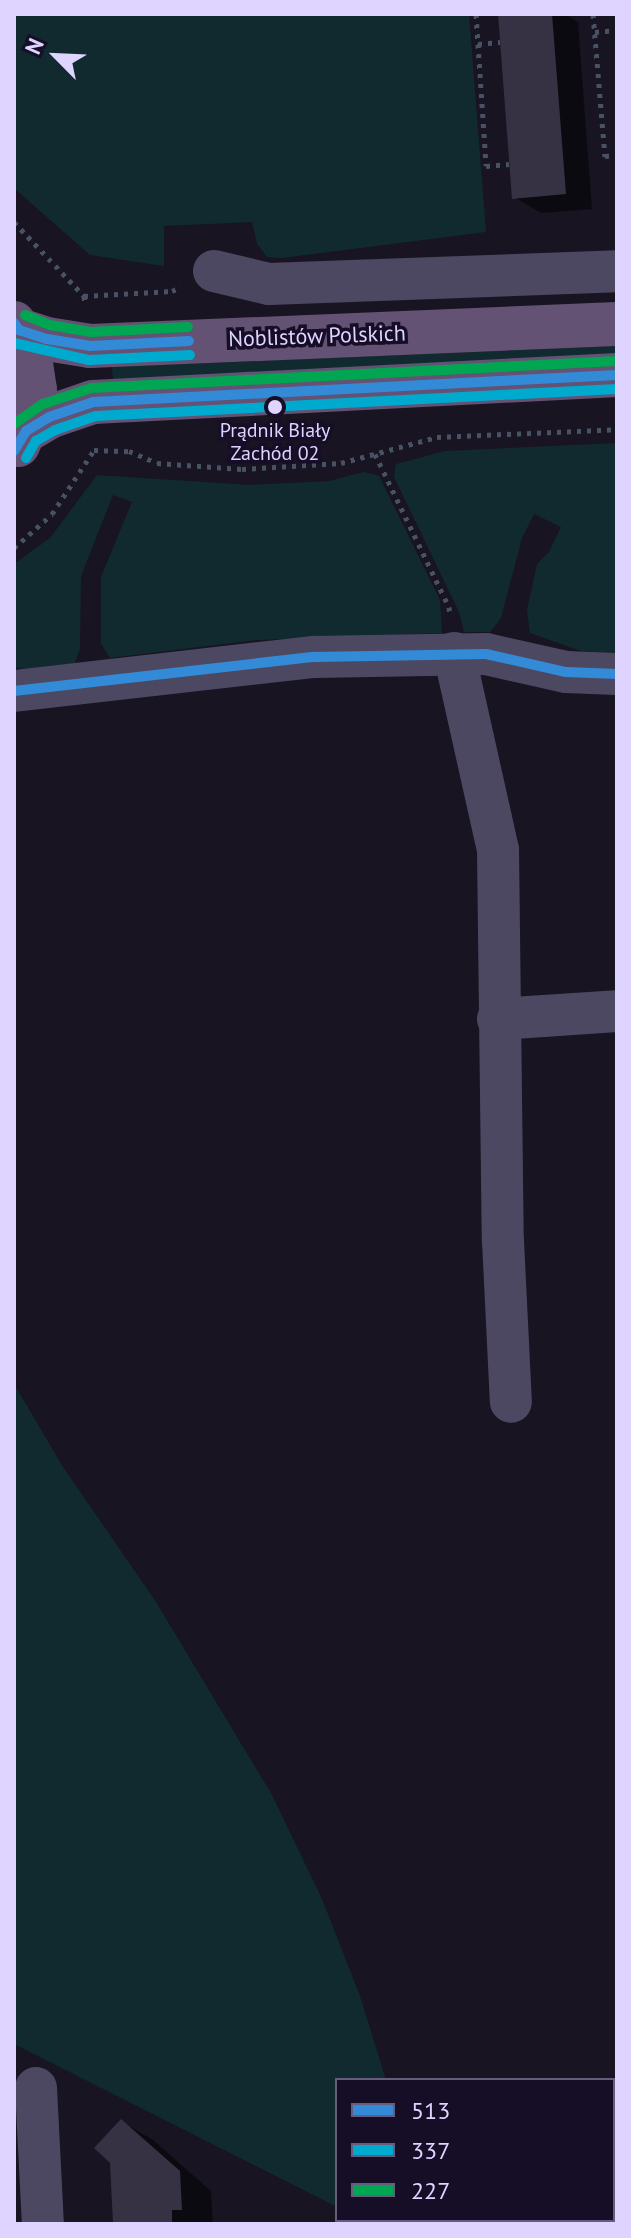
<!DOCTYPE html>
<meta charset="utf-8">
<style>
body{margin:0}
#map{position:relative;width:631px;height:2238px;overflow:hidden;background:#181421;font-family:"PT Sans",sans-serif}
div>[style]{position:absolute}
.green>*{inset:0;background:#112a30}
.shadow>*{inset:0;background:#0007}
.building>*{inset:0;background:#373144}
.path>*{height:5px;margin-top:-2.5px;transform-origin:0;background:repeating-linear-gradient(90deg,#475264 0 4px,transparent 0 10px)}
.minor>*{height:42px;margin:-21px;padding:0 21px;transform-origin:21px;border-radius:21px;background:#4d4862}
.major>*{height:44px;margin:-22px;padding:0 22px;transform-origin:22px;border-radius:22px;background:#635273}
.bus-1>*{height:10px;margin:-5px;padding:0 5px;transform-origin:5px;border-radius:5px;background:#338bd7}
.bus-2>*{height:10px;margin:-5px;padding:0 5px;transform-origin:5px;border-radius:5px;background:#00a9ce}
.bus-3>*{height:10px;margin:-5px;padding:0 5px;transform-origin:5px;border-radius:5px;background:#00a651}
.dots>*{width:22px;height:22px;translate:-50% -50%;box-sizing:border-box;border:4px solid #160e27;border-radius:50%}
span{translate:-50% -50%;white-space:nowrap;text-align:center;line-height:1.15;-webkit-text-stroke:7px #160e27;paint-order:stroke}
.bus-label{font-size:20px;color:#dfd4ff}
.street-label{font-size:22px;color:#dfd4ff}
.frame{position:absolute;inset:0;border:16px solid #dfd4ff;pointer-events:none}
.legend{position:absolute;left:335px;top:2078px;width:280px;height:144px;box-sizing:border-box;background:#160e27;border:2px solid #665d7d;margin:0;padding:10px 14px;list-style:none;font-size:24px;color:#dfd4ff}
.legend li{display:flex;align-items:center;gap:16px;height:40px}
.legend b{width:40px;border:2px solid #665d7d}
.north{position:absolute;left:16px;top:16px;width:80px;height:80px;-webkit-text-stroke:6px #160e27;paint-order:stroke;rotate:294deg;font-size:22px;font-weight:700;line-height:32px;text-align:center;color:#dfd4ff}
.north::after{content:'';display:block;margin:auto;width:28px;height:36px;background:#dfd4ff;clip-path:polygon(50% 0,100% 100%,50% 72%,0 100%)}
</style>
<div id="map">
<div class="green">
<i style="clip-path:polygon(14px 14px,469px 14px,486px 232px,282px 258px,267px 257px,257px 244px,252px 222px,164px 226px,164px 266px,90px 255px,14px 188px)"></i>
<i style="clip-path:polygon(617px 346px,617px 356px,113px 381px,112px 367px)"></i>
<i style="clip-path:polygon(617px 443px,617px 653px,581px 651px,530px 633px,527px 610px,537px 564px,549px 552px,561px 527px,534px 514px,522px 538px,501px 618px,490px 632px,464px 632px,459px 612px,394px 477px,396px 464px,445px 451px)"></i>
<i style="clip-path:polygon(364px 472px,379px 476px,440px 600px,442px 633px,257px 640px,110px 658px,101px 644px,101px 577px,132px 502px,113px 495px,81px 576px,80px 648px,75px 663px,24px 669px,14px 667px,14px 564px,50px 538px,97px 475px,250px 485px,329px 481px)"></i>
<i style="clip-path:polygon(14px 1384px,63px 1467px,156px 1602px,272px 1795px,322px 1899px,360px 1996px,386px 2080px,337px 2080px,337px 2207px,14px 2044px)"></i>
</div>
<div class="shadow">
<i style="clip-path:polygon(500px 14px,565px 14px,578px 22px,592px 209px,541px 213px,514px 197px)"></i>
<i style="clip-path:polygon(121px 2121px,153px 2140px,211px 2191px,213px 2224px,116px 2224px)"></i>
</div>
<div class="building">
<i style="clip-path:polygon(498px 14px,552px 14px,566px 194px,512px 199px)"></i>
<i style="clip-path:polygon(121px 2119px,180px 2171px,182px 2210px,172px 2210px,172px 2224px,113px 2224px,110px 2163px,94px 2148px)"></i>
</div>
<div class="path">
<i style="left:476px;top:14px;width:152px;rotate:86.2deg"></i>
<i style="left:486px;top:166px;width:23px;rotate:-5deg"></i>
<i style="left:593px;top:14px;width:143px;rotate:85.2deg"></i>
<i style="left:605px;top:156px;width:12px;rotate:-5deg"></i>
<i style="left:595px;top:32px;width:22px;rotate:-5deg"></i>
<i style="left:478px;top:44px;width:22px;rotate:-5deg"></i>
<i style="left:14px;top:222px;width:102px;rotate:46.6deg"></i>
<i style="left:84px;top:296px;width:9px;rotate:84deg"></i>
<i style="left:84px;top:296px;width:88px;rotate:-3.3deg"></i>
<i style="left:172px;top:291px;width:10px;rotate:-24deg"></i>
<i style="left:375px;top:454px;width:170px;rotate:64.2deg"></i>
<i style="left:449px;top:607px;width:9px;rotate:84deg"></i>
<i style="left:14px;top:548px;width:51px;rotate:-41.8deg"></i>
<i style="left:52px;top:514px;width:77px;rotate:-56.7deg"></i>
<i style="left:94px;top:450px;width:35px;rotate:2deg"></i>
<i style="left:129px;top:451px;width:30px;rotate:23deg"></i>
<i style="left:157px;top:463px;width:85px;rotate:4deg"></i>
<i style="left:242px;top:469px;width:99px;rotate:-3.5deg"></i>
<i style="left:341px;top:463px;width:99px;rotate:-15.2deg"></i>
<i style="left:437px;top:437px;width:180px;rotate:-2.5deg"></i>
</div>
<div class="minor">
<i style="left:214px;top:271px;width:57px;rotate:13.3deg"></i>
<i style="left:269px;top:284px;width:348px;rotate:-2.1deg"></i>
<i style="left:454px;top:653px;width:202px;rotate:77.4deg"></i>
<i style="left:498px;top:850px;width:391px;rotate:89.3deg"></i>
<i style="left:503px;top:1241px;width:161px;rotate:87.2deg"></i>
<i style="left:14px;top:691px;width:302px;rotate:-6.5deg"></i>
<i style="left:314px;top:657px;width:172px;rotate:-1deg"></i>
<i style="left:486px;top:654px;width:82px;rotate:12.7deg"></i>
<i style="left:566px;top:672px;width:51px;rotate:2.2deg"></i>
<i style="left:498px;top:1019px;width:119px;rotate:-3.8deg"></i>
<i style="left:36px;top:2088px;width:136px;rotate:87.1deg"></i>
</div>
<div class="major">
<i style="left:14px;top:323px;width:31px;rotate:61deg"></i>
<i style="left:29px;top:350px;width:40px;rotate:81.5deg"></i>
<i style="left:35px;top:390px;width:20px;rotate:96deg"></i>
<i style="left:33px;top:410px;width:38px;rotate:113deg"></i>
<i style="left:19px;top:330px;width:29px;rotate:18deg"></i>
<i style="left:47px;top:339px;width:44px;rotate:9.2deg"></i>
<i style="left:90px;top:346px;width:527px;rotate:-2.39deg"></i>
<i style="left:26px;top:431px;width:27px;rotate:-31deg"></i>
<i style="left:49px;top:417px;width:46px;rotate:-18.8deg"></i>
<i style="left:93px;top:402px;width:525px;rotate:-2.95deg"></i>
</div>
<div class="bus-1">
<i style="left:14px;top:323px;width:9px;rotate:54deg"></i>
<i style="left:19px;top:330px;width:29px;rotate:18deg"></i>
<i style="left:47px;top:339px;width:44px;rotate:9.2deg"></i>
<i style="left:90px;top:346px;width:99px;rotate:-2.9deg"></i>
<i style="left:14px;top:451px;width:23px;rotate:-59deg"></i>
<i style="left:26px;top:431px;width:27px;rotate:-31deg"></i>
<i style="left:49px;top:417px;width:46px;rotate:-18.8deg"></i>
<i style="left:93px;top:402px;width:525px;rotate:-2.95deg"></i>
<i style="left:14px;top:691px;width:302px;rotate:-6.5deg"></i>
<i style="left:314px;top:657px;width:172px;rotate:-1deg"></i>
<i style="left:486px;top:654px;width:82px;rotate:12.7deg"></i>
<i style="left:566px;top:672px;width:51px;rotate:2.2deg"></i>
</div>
<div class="bus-2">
<i style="left:14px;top:343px;width:77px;rotate:12.8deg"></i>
<i style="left:89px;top:360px;width:101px;rotate:-2.8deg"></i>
<i style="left:26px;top:458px;width:20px;rotate:-60deg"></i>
<i style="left:36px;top:441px;width:22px;rotate:-30deg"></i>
<i style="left:55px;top:430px;width:43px;rotate:-18.9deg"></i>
<i style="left:96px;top:416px;width:522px;rotate:-2.97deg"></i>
</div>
<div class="bus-3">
<i style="left:25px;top:315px;width:27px;rotate:22deg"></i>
<i style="left:50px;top:325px;width:42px;rotate:9.7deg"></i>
<i style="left:91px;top:332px;width:97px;rotate:-3deg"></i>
<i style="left:14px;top:424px;width:35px;rotate:-35deg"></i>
<i style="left:43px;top:404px;width:51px;rotate:-18.4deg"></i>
<i style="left:91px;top:388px;width:526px;rotate:-2.94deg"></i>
</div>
<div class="dots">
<i style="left:275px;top:407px;background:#dfd4ff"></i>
</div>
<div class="bus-label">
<span style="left:275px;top:442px">Prądnik Biały<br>Zachód 02</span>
</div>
<div class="street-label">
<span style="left:317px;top:336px;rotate:-2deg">Noblistów Polskich</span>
</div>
<div class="frame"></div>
<ul class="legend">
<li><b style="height:10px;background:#338bd7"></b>513</li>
<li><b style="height:10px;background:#00a9ce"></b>337</li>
<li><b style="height:10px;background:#00a651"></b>227</li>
</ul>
<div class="north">N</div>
</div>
